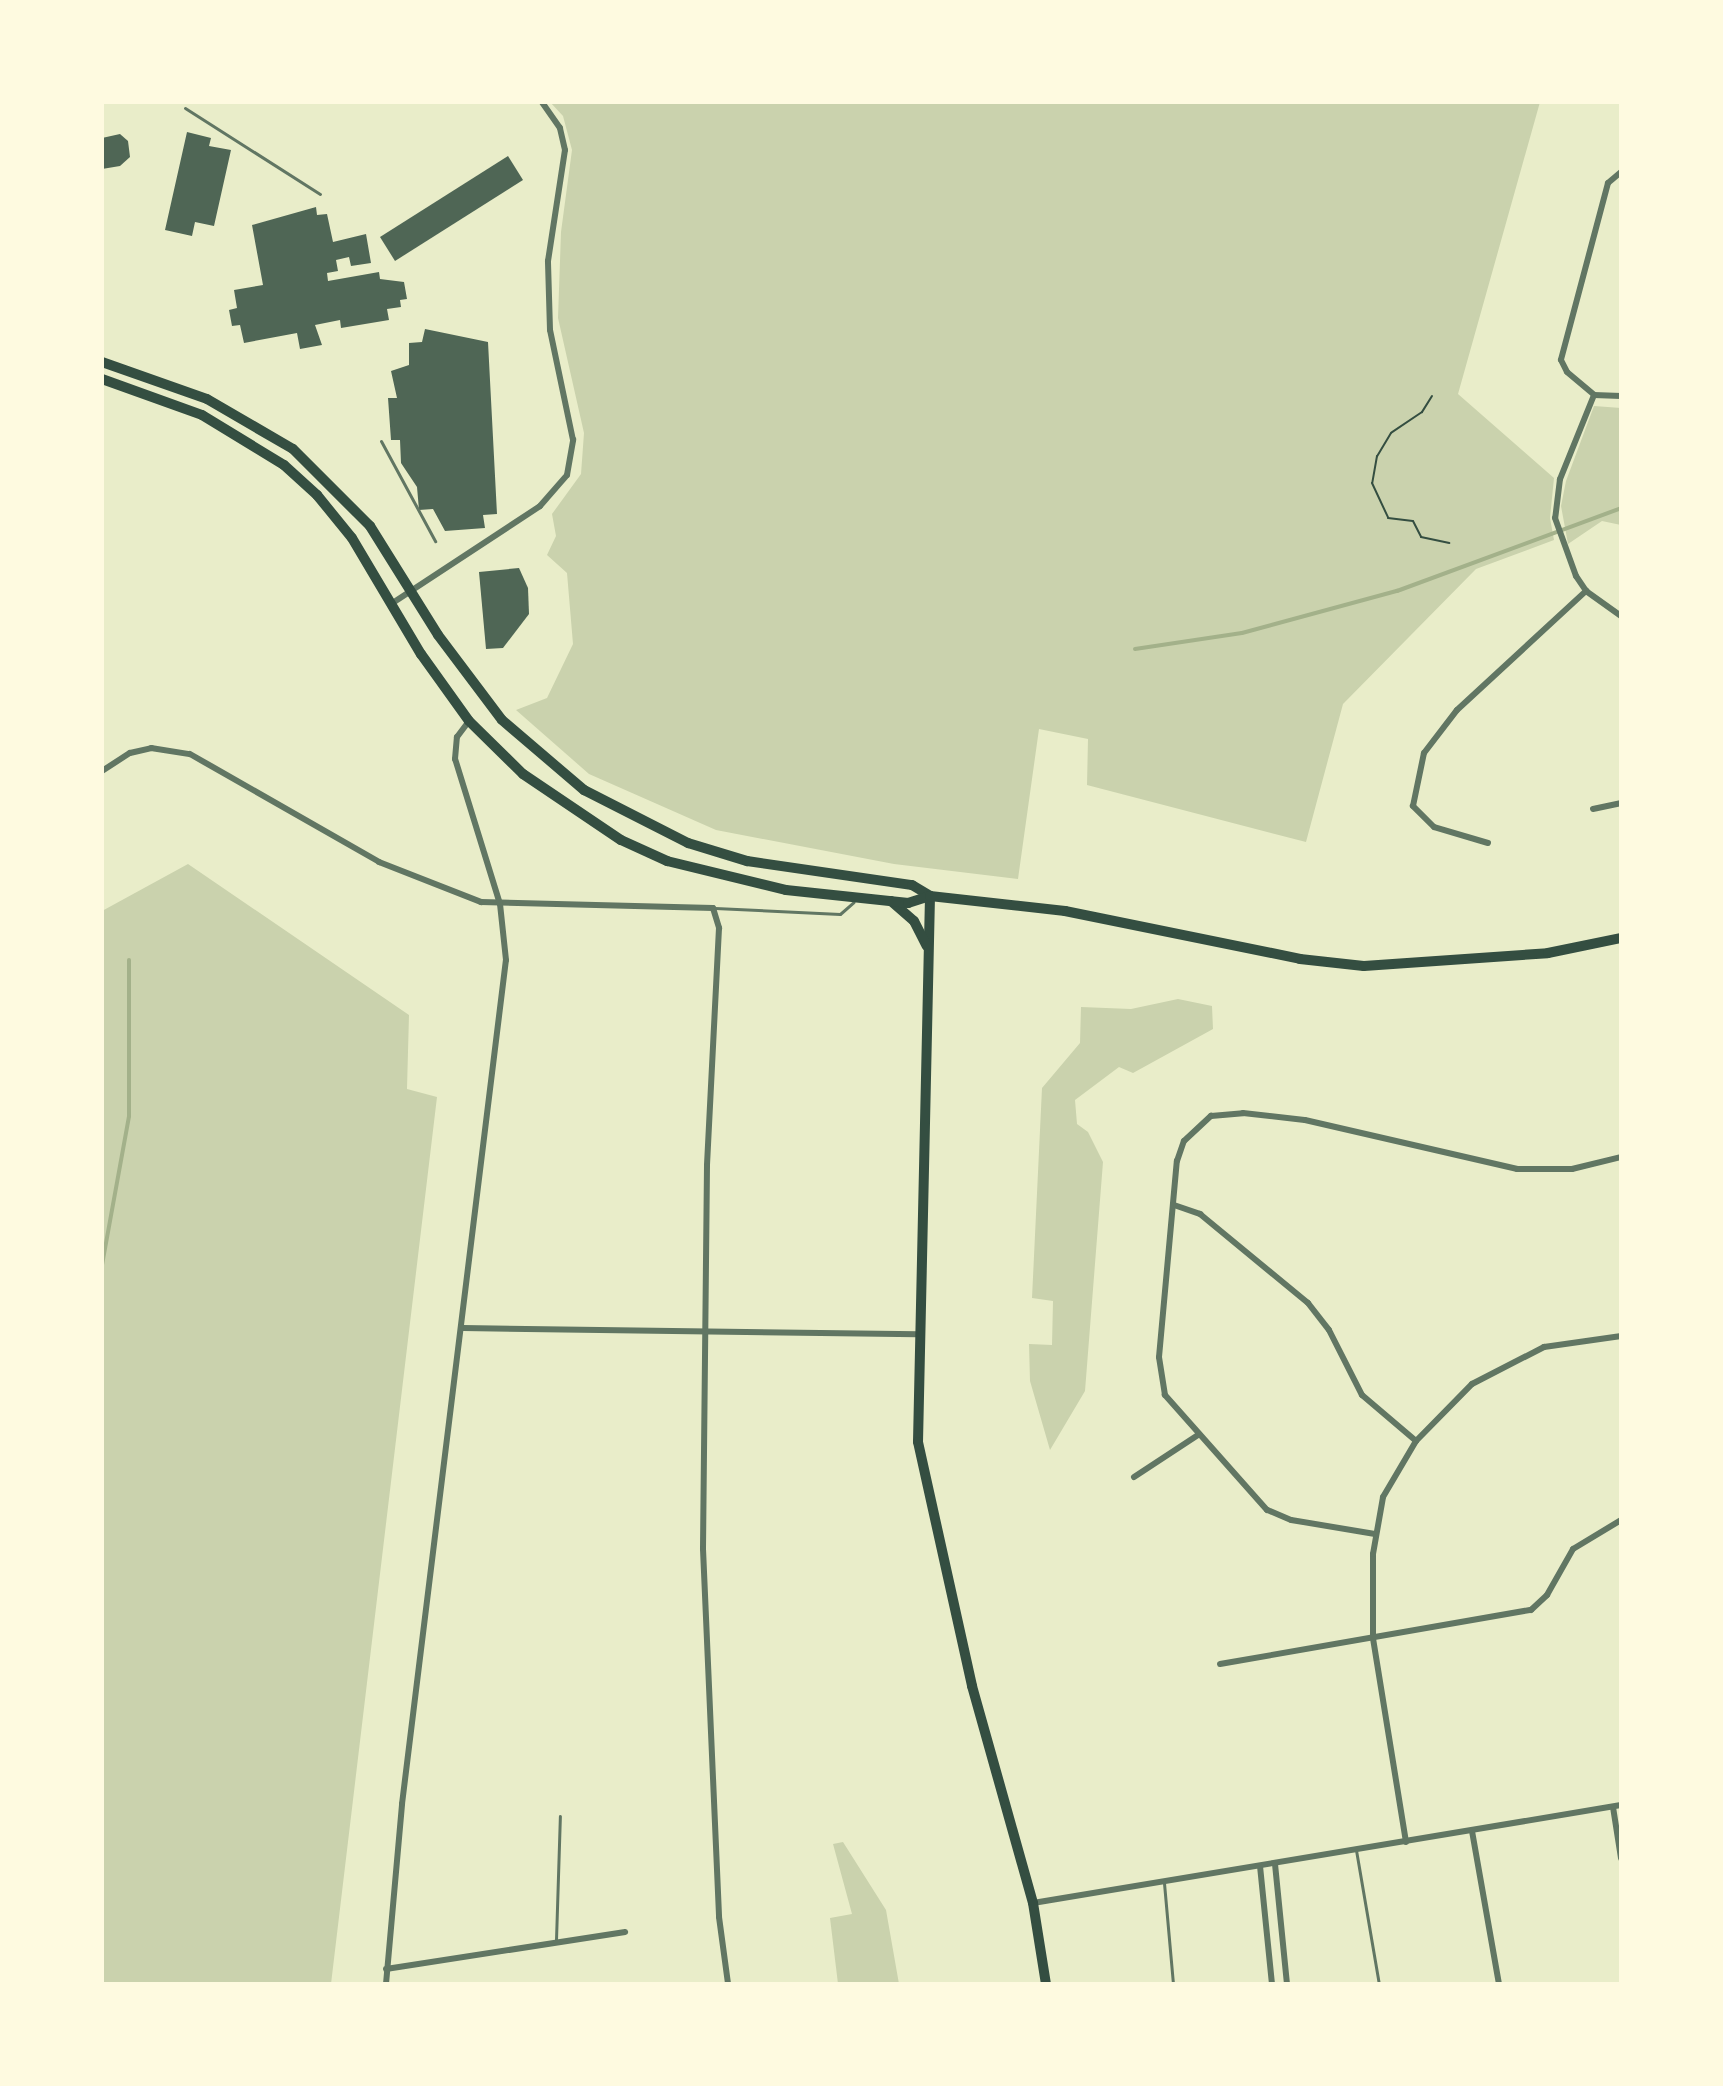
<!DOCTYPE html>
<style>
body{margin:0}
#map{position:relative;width:1723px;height:2086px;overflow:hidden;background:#e9edc9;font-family:Figtree,sans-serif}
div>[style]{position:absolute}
.green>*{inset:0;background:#cad2ad}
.stream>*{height:4px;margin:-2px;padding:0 2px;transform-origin:2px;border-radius:2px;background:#a3b18a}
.building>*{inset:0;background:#4f6655}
.path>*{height:2px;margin:-1px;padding:0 1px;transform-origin:1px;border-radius:1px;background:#344e41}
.service>*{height:3px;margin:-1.5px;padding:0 1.5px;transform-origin:1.5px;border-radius:1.5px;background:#617663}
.minor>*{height:6px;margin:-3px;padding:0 3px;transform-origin:3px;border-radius:3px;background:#617663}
.primary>*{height:10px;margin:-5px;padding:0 5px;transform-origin:5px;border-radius:5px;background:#344e41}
.trunk>*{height:10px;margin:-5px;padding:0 5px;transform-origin:5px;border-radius:5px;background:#344e41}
span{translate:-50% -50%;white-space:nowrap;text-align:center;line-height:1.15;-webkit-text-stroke:6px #fefae0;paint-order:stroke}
.frame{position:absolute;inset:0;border:104px solid #fefae0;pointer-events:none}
</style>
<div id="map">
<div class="green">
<i style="clip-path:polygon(550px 102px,1540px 102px,1458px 394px,1554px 478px,1550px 518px,1554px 540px,1476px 569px,1343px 704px,1306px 842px,1087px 785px,1088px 739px,1039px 729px,1018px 879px,894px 864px,716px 830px,589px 774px,516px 710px,547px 698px,573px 644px,567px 573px,547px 555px,556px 536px,552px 514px,581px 474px,584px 433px,558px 318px,561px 232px,572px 150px,563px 116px)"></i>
<i style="clip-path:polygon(1594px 406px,1621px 408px,1621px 525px,1602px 521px,1568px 544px,1561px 506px,1566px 481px)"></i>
<i style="clip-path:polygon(188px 864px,409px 1015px,407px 1089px,437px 1097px,331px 1984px,102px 1984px,102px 911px)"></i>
<i style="clip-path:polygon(1178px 999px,1212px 1006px,1213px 1029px,1133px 1073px,1119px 1067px,1075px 1100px,1077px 1124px,1088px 1132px,1103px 1162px,1085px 1391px,1050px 1450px,1030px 1381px,1029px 1344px,1052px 1345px,1053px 1301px,1032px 1298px,1042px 1088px,1080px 1043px,1081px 1007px,1131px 1009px)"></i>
<i style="clip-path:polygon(843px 1842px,886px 1910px,899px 1984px,838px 1984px,830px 1918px,852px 1914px,833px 1844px)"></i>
</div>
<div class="stream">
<i style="left:1135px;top:649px;width:108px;rotate:-8.5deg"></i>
<i style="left:1242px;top:633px;width:161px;rotate:-15.2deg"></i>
<i style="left:1397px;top:591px;width:239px;rotate:-20.3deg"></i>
<i style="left:102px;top:1265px;width:151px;rotate:-79.7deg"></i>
<i style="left:129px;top:1116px;width:156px;rotate:-90deg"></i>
</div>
<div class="building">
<i style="clip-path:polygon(187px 132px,211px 138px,209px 146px,231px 150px,214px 226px,195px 222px,192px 236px,165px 230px)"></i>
<i style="clip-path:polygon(120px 134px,128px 141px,130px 157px,120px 166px,102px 169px,102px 138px)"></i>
<i style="clip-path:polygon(508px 156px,523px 180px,395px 261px,380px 237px)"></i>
<i style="clip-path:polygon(316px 207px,317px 215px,327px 214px,333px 242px,366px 234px,371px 263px,351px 266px,349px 257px,336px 260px,338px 271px,327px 273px,328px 281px,379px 272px,380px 279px,404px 282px,407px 299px,400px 300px,401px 307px,387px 309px,389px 320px,341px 328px,340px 320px,315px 325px,322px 345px,300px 349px,297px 333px,244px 343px,240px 325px,232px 326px,229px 310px,237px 308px,234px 290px,263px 285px,252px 225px)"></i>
<i style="clip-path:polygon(425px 329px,488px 342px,497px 514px,483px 515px,485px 528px,445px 531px,433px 509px,419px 510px,417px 487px,401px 463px,400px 440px,391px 440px,388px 398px,397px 398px,391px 371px,409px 365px,409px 343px,422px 342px)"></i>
<i style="clip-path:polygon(519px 568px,528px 588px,529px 614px,503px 648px,486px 649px,479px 572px)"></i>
</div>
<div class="path">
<i style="left:1432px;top:396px;width:19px;rotate:122deg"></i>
<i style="left:1422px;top:412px;width:37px;rotate:146deg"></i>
<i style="left:1391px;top:433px;width:27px;rotate:121deg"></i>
<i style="left:1377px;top:456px;width:27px;rotate:100deg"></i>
<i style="left:1372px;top:483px;width:38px;rotate:65deg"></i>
<i style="left:1388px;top:518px;width:25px;rotate:7deg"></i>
<i style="left:1413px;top:521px;width:18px;rotate:63deg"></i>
<i style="left:1421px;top:537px;width:29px;rotate:12deg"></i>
</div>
<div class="service">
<i style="left:185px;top:108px;width:160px;rotate:32.5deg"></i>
<i style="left:381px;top:441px;width:114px;rotate:61.6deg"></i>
<i style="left:715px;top:908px;width:125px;rotate:2.7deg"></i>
<i style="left:840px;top:914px;width:18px;rotate:-41deg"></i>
<i style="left:1356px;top:1850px;width:136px;rotate:80.3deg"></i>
<i style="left:1164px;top:1883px;width:101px;rotate:84.9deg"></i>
<i style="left:556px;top:1940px;width:124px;rotate:-88.2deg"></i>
</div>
<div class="minor">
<i style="left:1621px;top:172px;width:17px;rotate:140deg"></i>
<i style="left:1608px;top:183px;width:183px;rotate:104.9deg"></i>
<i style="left:1561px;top:360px;width:13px;rotate:63deg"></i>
<i style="left:1567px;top:372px;width:35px;rotate:40deg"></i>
<i style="left:1594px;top:395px;width:27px;rotate:2deg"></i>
<i style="left:1594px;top:395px;width:91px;rotate:112deg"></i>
<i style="left:1560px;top:479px;width:39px;rotate:97deg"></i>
<i style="left:1555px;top:518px;width:62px;rotate:70.1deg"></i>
<i style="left:1576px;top:576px;width:18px;rotate:56deg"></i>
<i style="left:1586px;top:591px;width:43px;rotate:35.5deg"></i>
<i style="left:391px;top:604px;width:178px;rotate:-33.3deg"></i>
<i style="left:540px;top:506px;width:41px;rotate:-48.9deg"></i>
<i style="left:567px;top:475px;width:36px;rotate:-80deg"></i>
<i style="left:573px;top:440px;width:112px;rotate:-101.8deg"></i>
<i style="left:550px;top:330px;width:69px;rotate:-91.7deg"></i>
<i style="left:548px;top:261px;width:112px;rotate:-81.3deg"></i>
<i style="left:565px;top:150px;width:23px;rotate:-103deg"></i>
<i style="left:560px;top:128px;width:32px;rotate:-125deg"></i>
<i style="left:102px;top:771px;width:33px;rotate:-33deg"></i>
<i style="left:130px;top:753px;width:22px;rotate:-13deg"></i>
<i style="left:151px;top:748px;width:39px;rotate:9deg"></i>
<i style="left:190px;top:754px;width:218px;rotate:29.7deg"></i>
<i style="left:379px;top:862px;width:110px;rotate:21.4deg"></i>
<i style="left:481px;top:902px;width:232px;rotate:1.5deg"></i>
<i style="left:713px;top:908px;width:21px;rotate:73deg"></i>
<i style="left:719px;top:928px;width:238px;rotate:92.9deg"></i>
<i style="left:707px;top:1166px;width:383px;rotate:90.6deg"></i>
<i style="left:703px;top:1549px;width:368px;rotate:87.5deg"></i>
<i style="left:719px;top:1917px;width:68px;rotate:82.3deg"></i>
<i style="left:1593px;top:809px;width:29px;rotate:-12deg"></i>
<i style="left:1488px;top:843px;width:56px;rotate:-163.5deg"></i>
<i style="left:1434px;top:827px;width:30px;rotate:-135deg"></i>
<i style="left:1413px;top:806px;width:54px;rotate:-78.3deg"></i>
<i style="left:1424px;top:753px;width:54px;rotate:-52.5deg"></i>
<i style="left:1457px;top:710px;width:176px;rotate:-42.7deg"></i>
<i style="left:1174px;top:1205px;width:28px;rotate:19deg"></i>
<i style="left:1200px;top:1214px;width:140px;rotate:39.5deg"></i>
<i style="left:1308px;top:1303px;width:34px;rotate:52deg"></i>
<i style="left:1329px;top:1330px;width:73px;rotate:63.1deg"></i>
<i style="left:1362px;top:1395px;width:71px;rotate:40.4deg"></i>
<i style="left:463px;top:1328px;width:455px;rotate:0.8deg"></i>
<i style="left:1134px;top:1477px;width:77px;rotate:-33.3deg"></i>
<i style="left:1375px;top:1534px;width:85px;rotate:-170.5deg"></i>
<i style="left:1291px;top:1520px;width:26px;rotate:-157deg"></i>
<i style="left:1267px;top:1510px;width:154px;rotate:-131.6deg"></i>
<i style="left:1165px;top:1395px;width:38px;rotate:-99deg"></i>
<i style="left:1159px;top:1357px;width:197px;rotate:-84.8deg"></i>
<i style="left:1177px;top:1161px;width:21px;rotate:-71deg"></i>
<i style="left:1184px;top:1141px;width:37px;rotate:-43deg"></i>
<i style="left:1211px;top:1116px;width:32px;rotate:-5deg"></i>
<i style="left:1243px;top:1113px;width:62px;rotate:6.4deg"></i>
<i style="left:1305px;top:1120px;width:218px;rotate:13deg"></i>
<i style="left:1517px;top:1169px;width:55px"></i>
<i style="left:1572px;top:1169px;width:50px;rotate:-13.8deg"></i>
<i style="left:1220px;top:1664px;width:316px;rotate:-9.9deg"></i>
<i style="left:1531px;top:1610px;width:22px;rotate:-43deg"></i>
<i style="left:1547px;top:1595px;width:53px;rotate:-60.5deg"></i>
<i style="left:1573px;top:1549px;width:56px;rotate:-31.1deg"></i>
<i style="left:1613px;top:1807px;width:52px;rotate:81.1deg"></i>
<i style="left:1472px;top:1831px;width:155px;rotate:80deg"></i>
<i style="left:1406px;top:1842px;width:207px;rotate:-99.2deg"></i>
<i style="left:1373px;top:1638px;width:84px;rotate:-90deg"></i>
<i style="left:1373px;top:1554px;width:58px;rotate:-80deg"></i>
<i style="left:1383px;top:1497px;width:65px;rotate:-59.5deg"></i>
<i style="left:1416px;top:1441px;width:80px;rotate:-45.5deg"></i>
<i style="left:1472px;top:1384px;width:81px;rotate:-27.2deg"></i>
<i style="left:1544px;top:1347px;width:78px;rotate:-8.1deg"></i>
<i style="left:1275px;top:1864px;width:121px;rotate:84.3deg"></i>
<i style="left:1260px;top:1866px;width:119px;rotate:84.2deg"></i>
<i style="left:1033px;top:1903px;width:596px;rotate:-9.46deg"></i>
<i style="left:386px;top:1969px;width:242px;rotate:-8.8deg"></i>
<i style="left:386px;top:1984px;width:181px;rotate:-84.9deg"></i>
<i style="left:402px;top:1804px;width:850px;rotate:-82.98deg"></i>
<i style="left:506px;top:960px;width:56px;rotate:-96.1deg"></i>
<i style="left:500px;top:904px;width:152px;rotate:-107.2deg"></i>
<i style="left:455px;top:759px;width:22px;rotate:-85deg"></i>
<i style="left:457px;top:737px;width:20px;rotate:-53deg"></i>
</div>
<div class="primary">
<i style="left:930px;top:896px;width:546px;rotate:91.26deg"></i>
<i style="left:918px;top:1442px;width:250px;rotate:77.5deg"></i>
<i style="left:972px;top:1686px;width:225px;rotate:74.3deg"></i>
<i style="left:1033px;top:1903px;width:82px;rotate:80.9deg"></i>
<i style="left:891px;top:901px;width:30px;rotate:41deg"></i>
<i style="left:914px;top:921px;width:28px;rotate:63deg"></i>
</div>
<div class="trunk">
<i style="left:102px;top:362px;width:111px;rotate:19.4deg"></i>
<i style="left:207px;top:399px;width:99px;rotate:30.2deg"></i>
<i style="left:293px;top:449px;width:109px;rotate:45deg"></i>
<i style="left:370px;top:526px;width:128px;rotate:58deg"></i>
<i style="left:438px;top:635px;width:106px;rotate:53deg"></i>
<i style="left:502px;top:720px;width:108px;rotate:40.5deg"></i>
<i style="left:584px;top:790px;width:117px;rotate:27deg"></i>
<i style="left:688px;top:843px;width:62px;rotate:17deg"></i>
<i style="left:747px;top:861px;width:167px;rotate:8.3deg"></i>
<i style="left:912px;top:885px;width:21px;rotate:31deg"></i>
<i style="left:102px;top:379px;width:106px;rotate:19.8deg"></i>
<i style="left:202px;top:415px;width:96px;rotate:31.4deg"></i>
<i style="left:284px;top:465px;width:45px;rotate:42.3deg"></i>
<i style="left:317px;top:495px;width:55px;rotate:50.9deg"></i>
<i style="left:352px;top:538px;width:135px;rotate:59.3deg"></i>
<i style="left:421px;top:654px;width:82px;rotate:54.4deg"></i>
<i style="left:469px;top:721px;width:76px;rotate:44.5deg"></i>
<i style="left:523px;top:774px;width:118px;rotate:34deg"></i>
<i style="left:621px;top:840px;width:51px;rotate:24.5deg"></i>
<i style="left:667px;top:861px;width:122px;rotate:13.7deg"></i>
<i style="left:786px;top:890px;width:123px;rotate:6.1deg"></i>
<i style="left:908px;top:903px;width:23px;rotate:-18deg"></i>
<i style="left:930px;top:896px;width:136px;rotate:6.3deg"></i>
<i style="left:1065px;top:911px;width:240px;rotate:11.5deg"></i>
<i style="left:1300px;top:959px;width:64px;rotate:6.2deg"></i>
<i style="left:1364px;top:966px;width:184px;rotate:-4deg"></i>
<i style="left:1548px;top:953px;width:75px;rotate:-11.6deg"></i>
</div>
<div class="frame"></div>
</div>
